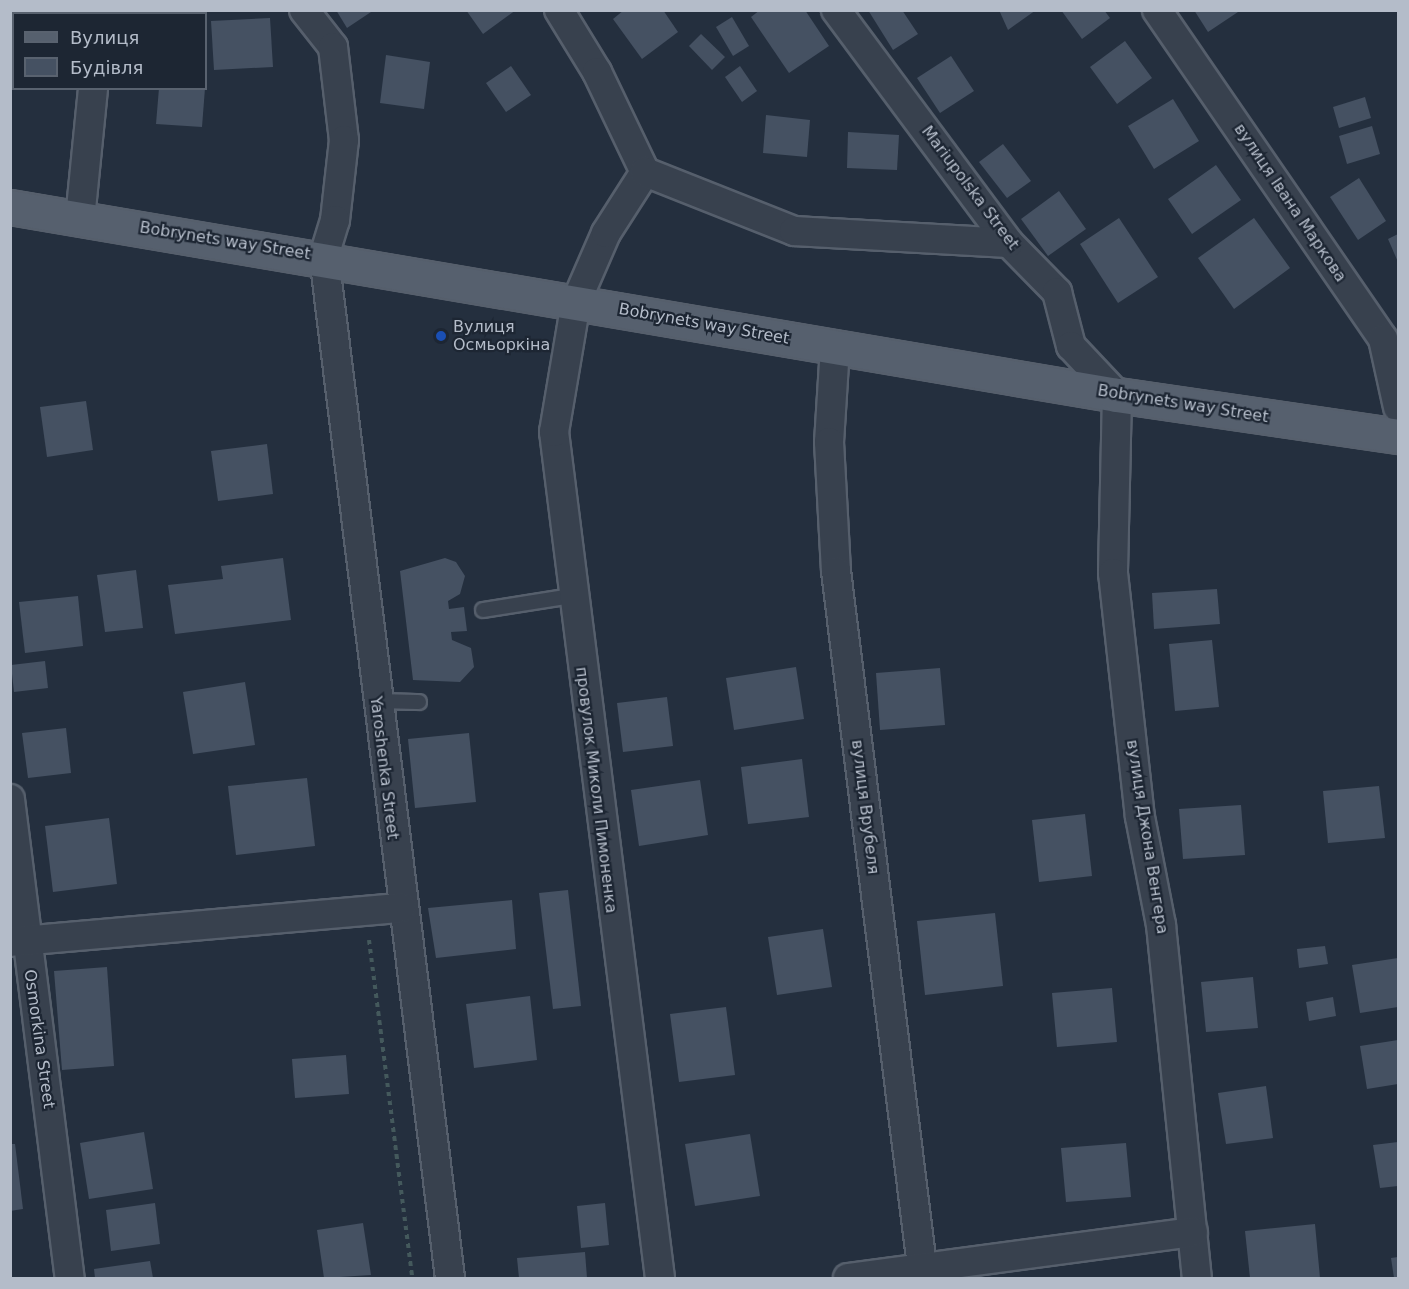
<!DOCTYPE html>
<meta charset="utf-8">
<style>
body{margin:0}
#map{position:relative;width:1409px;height:1289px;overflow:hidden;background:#242f3e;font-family:"DejaVu Sans",sans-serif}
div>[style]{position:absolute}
.building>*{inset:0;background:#455162}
.path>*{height:4px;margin-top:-2px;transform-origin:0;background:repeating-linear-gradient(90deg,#44595c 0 4.5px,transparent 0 9px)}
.roads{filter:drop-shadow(2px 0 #565f6c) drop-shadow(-2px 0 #565f6c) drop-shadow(0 2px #565f6c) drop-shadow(0 -2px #565f6c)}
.lane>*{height:14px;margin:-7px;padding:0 7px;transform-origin:7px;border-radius:7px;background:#38414e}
.street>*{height:28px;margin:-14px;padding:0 14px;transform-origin:14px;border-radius:14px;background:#38414e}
.primary>*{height:33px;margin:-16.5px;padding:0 16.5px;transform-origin:16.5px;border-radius:16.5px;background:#56606e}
.dots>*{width:16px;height:16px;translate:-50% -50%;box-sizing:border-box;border:3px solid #1d2633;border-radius:50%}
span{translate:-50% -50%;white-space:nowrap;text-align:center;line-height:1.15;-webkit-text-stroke:4.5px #1d2633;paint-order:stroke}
.street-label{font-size:16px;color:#b4bcc9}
.poi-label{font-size:16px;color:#b4bcc9}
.left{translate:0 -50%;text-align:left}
.frame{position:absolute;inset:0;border:12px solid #b4bcc9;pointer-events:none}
.legend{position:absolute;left:12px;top:12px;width:195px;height:78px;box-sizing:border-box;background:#1d2633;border:2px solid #59626f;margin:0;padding:8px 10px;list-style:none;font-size:18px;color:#b4bcc9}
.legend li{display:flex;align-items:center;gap:12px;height:30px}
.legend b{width:30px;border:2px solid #59626f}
</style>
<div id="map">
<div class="building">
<i style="clip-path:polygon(10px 10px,55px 10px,14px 14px,14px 33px)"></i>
<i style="clip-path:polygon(121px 10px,161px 10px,161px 14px,121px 14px)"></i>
<i style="clip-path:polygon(336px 10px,374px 10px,347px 28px)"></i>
<i style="clip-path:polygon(466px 10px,516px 10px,483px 34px)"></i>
<i style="clip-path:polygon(624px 10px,663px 10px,678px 32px,642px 59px,613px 19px)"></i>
<i style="clip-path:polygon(760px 10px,805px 10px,829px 46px,789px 73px,751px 17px)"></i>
<i style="clip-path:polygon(868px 10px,902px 10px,918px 34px,893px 50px)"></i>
<i style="clip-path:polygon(999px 10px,1036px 10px,1008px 30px)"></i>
<i style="clip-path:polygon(1061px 10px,1104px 10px,1110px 18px,1082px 39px)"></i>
<i style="clip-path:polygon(1194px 10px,1241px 10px,1208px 32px)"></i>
<i style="clip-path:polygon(732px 17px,749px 46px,733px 56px,716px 27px)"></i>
<i style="clip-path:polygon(270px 18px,273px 67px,214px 70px,211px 21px)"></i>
<i style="clip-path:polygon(701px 34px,725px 57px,712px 70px,689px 46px)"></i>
<i style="clip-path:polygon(1125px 41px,1152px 78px,1117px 104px,1090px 67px)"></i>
<i style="clip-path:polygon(386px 55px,430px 62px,424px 109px,380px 103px)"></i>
<i style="clip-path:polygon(951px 56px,974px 91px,940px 113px,917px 78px)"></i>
<i style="clip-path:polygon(511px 66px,531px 95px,506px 112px,486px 83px)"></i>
<i style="clip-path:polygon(740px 66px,757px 91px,742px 102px,725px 77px)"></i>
<i style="clip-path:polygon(159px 88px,205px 88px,202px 127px,156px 124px)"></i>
<i style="clip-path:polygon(1365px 97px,1371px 118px,1339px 128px,1333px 107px)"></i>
<i style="clip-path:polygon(1173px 99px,1199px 141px,1154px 169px,1128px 126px)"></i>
<i style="clip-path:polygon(766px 115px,810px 120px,807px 157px,763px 153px)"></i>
<i style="clip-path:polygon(1372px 126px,1380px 154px,1347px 164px,1339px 136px)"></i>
<i style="clip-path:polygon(848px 132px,899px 135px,897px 170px,847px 168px)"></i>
<i style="clip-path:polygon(1003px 144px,1031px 181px,1007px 198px,979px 162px)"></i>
<i style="clip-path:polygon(1216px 165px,1241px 200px,1192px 234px,1168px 199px)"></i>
<i style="clip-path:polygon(1359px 178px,1386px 221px,1358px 240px,1330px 197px)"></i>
<i style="clip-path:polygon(1059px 191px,1086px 229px,1048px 256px,1021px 219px)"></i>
<i style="clip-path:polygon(1119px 218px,1158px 277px,1118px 303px,1080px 244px)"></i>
<i style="clip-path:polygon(1254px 218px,1290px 268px,1234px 309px,1198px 258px)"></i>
<i style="clip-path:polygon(1398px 234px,1398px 262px,1388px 239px)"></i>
<i style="clip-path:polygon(86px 401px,93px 450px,47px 457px,40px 407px)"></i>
<i style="clip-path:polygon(267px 444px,273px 494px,218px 501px,211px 451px)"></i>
<i style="clip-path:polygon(283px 558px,291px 620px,175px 634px,168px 585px,223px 579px,221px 566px)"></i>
<i style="clip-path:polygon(445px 558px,456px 562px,465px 576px,460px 594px,448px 601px,449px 609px,464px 607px,467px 631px,451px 632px,452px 640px,471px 648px,474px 667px,460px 682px,413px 680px,400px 571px)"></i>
<i style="clip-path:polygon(136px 570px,143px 628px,105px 632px,97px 575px)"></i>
<i style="clip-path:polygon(1217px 589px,1220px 624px,1154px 629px,1152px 593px)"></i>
<i style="clip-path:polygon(78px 596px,83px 646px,25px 653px,19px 602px)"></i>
<i style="clip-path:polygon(1212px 640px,1219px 707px,1175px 711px,1169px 644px)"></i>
<i style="clip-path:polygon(45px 661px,48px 688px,14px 692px,11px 665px)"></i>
<i style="clip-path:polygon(796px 667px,804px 719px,734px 730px,726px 678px)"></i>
<i style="clip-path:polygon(940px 668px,945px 725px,880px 730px,876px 673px)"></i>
<i style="clip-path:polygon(245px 682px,255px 745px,193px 754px,183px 692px)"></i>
<i style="clip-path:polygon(667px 697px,673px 746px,623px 752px,617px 703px)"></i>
<i style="clip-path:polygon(66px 728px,71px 773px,28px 778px,22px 733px)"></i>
<i style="clip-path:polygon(469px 733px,476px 802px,415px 808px,408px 739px)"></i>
<i style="clip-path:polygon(802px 759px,809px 817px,748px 824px,741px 767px)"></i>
<i style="clip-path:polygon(307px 778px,315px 846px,236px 855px,228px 786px)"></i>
<i style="clip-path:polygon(700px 780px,708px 835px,639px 846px,631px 790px)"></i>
<i style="clip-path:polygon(1379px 786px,1385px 838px,1328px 843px,1323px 791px)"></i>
<i style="clip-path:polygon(1241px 805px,1245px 855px,1183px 859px,1179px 809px)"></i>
<i style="clip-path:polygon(1085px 814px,1092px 876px,1039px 882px,1032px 820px)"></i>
<i style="clip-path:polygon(109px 818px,117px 884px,53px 892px,45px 826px)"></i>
<i style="clip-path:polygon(568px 890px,581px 1006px,553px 1009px,539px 893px)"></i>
<i style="clip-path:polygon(512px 900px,516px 949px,436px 958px,428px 908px)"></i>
<i style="clip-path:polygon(995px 913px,1003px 986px,925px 995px,917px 921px)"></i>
<i style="clip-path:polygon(823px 929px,832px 987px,777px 995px,768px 937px)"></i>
<i style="clip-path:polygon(1325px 946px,1328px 964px,1299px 968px,1297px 949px)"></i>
<i style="clip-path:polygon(1398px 958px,1398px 1007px,1360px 1013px,1352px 965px)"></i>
<i style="clip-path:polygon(107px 967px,114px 1066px,62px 1070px,54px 971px)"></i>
<i style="clip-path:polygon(1253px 977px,1258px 1028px,1206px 1032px,1201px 982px)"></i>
<i style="clip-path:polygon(1112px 988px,1117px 1042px,1057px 1047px,1052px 993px)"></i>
<i style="clip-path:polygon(530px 996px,537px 1060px,474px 1068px,466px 1004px)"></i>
<i style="clip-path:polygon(1333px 997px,1336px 1016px,1309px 1021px,1306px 1002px)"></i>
<i style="clip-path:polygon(726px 1007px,735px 1075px,679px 1082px,670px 1014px)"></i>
<i style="clip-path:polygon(1398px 1040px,1398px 1084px,1367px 1089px,1360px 1046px)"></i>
<i style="clip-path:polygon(346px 1055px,349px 1094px,295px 1098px,292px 1059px)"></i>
<i style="clip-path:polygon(1266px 1086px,1273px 1138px,1226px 1144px,1218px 1093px)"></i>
<i style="clip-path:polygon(144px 1132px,153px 1189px,89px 1199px,80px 1143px)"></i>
<i style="clip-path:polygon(750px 1134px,760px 1196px,695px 1206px,685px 1144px)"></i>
<i style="clip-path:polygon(1398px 1142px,1398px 1186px,1380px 1188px,1373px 1145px)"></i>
<i style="clip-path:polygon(1126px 1143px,1131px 1197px,1066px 1202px,1061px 1148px)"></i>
<i style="clip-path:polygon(10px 1144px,15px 1144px,23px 1209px,10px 1211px)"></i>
<i style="clip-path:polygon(155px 1203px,160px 1244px,111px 1251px,106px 1210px)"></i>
<i style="clip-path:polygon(605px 1203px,609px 1245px,581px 1248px,577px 1206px)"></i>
<i style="clip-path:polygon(363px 1223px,371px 1275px,324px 1278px,317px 1230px)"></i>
<i style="clip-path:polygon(1315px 1224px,1320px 1278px,1250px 1278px,1245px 1231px)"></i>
<i style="clip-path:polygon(585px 1252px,587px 1278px,519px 1278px,517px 1258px)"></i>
<i style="clip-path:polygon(1398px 1257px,1398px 1278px,1394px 1278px,1391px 1258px)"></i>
<i style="clip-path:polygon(150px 1261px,153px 1278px,95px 1278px,94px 1269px)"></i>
</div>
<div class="path">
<i style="left:369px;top:940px;width:341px;rotate:82.7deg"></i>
</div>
<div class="roads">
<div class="lane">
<i style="left:483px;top:610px;width:89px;rotate:-9deg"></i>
<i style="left:376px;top:701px;width:43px;rotate:1.3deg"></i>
</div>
<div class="street">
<i style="left:304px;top:10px;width:47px;rotate:51.9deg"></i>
<i style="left:333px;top:47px;width:94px;rotate:83.3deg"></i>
<i style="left:344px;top:140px;width:81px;rotate:96.4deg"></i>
<i style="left:335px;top:220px;width:38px;rotate:107deg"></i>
<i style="left:324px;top:256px;width:1030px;rotate:82.97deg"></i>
<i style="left:559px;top:10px;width:73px;rotate:58.5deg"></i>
<i style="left:597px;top:72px;width:111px;rotate:64.4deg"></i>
<i style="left:836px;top:10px;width:290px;rotate:53.4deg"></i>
<i style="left:1009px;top:243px;width:69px;rotate:45.6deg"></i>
<i style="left:1057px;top:292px;width:56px;rotate:75.5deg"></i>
<i style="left:1071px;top:346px;width:67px;rotate:46.8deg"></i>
<i style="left:1117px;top:395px;width:178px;rotate:91.3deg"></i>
<i style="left:1113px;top:573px;width:245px;rotate:83.7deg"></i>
<i style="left:1140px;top:817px;width:110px;rotate:79deg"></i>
<i style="left:1161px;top:925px;width:355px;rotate:84.2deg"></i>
<i style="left:1157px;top:10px;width:399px;rotate:55.5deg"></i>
<i style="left:1383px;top:339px;width:70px;rotate:77.6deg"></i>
<i style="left:94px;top:14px;width:4px;rotate:-76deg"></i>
<i style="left:80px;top:219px;width:132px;rotate:-84.3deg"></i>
<i style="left:835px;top:347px;width:95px;rotate:93.6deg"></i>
<i style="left:829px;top:442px;width:129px;rotate:86.9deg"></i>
<i style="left:836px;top:571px;width:700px;rotate:82.95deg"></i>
<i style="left:10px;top:799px;width:483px;rotate:82.9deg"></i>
<i style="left:10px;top:942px;width:393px;rotate:-5deg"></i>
<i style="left:660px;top:1278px;width:853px;rotate:-97.14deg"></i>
<i style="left:554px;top:432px;width:132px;rotate:-80.4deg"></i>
<i style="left:576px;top:302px;width:75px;rotate:-66.5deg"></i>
<i style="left:606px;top:233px;width:72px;rotate:-57.4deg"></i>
<i style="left:645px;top:172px;width:160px;rotate:21.6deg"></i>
<i style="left:794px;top:231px;width:215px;rotate:3.2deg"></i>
<i style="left:848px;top:1278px;width:348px;rotate:-7.6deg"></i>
</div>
<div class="primary">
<i style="left:10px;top:207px;width:1123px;rotate:9.64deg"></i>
<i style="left:1117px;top:395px;width:284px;rotate:8.3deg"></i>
</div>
</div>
<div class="dots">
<i style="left:441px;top:336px;background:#1a4fb4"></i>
</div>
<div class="street-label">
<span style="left:970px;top:188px;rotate:53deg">Mariupolska Street</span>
<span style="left:1290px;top:203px;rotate:56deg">вулиця Івана Маркова</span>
<span style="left:225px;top:241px;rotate:9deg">Bobrynets way Street</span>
<span style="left:704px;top:324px;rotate:10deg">Bobrynets way Street</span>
<span style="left:1183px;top:404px;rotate:9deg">Bobrynets way Street</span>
<span style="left:384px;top:768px;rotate:83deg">Yaroshenka Street</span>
<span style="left:596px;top:790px;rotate:83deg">провулок Миколи Пимоненка</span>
<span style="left:865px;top:807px;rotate:83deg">вулиця Врубеля</span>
<span style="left:1147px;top:837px;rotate:81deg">вулиця Джона Венгера</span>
<span style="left:39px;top:1039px;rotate:82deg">Osmorkina Street</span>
</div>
<div class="poi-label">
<span class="left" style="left:453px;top:336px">Вулиця<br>Осмьоркіна</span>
</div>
<div class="frame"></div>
<ul class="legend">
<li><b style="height:8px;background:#56606e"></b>Вулиця</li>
<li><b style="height:16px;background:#455162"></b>Будівля</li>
</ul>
</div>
